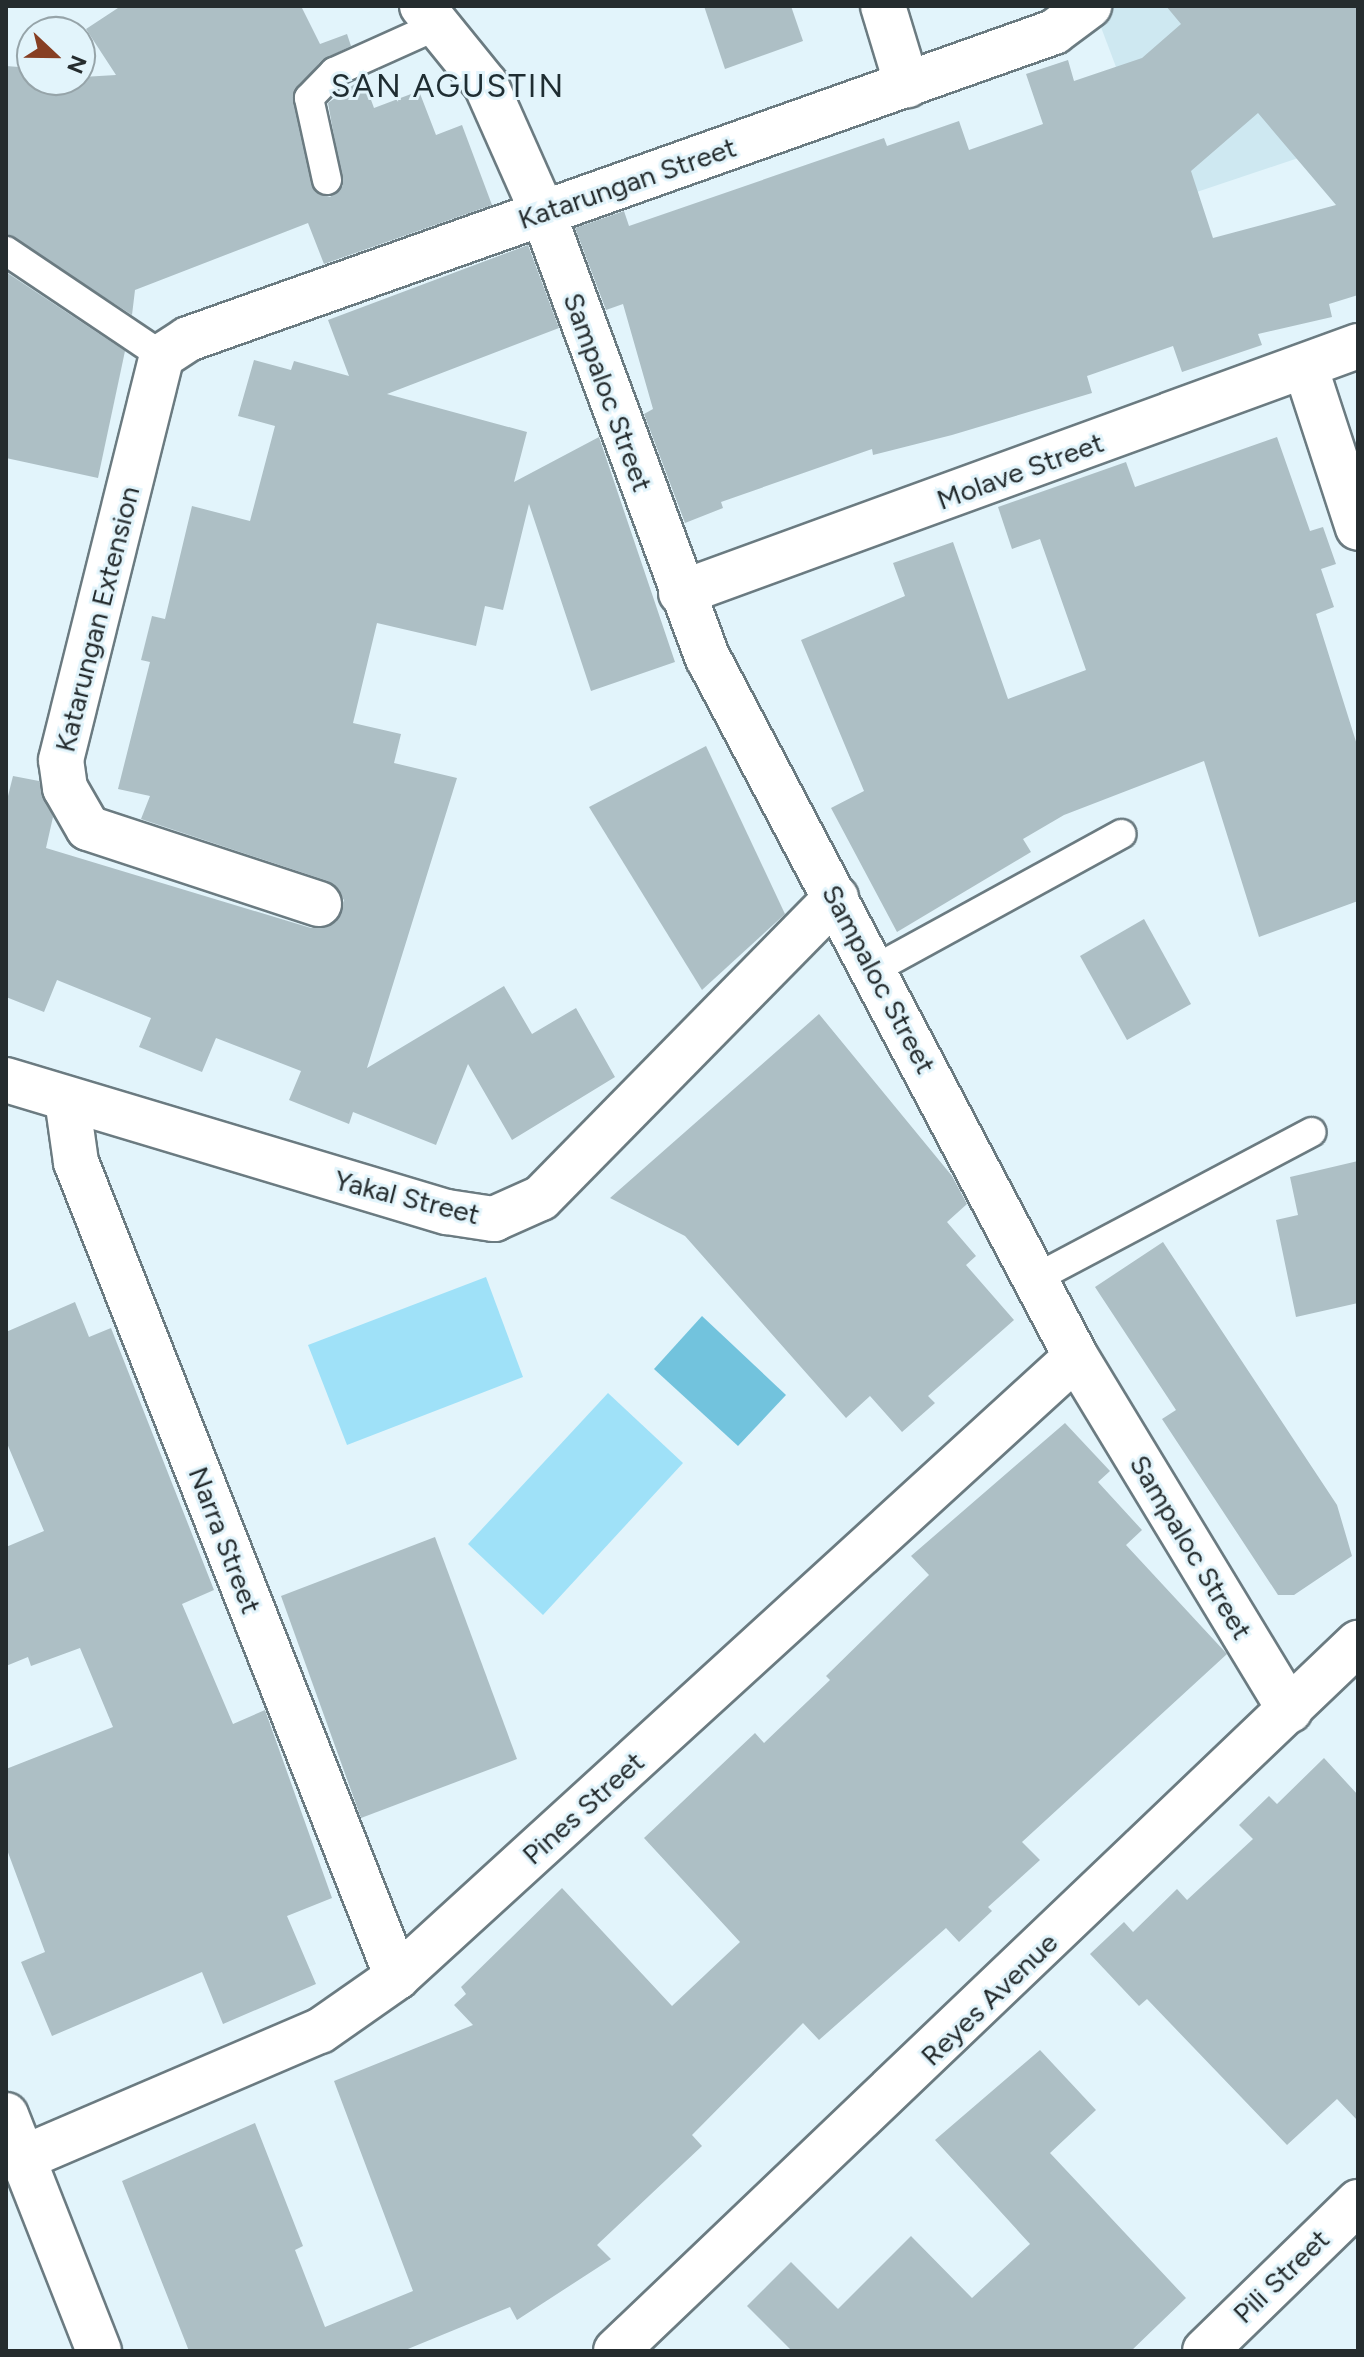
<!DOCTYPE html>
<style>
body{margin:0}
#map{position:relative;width:1364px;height:2357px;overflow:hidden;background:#e2f4fb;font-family:Figtree,sans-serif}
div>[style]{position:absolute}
.built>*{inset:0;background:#cee8f1}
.green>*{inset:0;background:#9fe1f8}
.water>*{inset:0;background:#72c3dd}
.building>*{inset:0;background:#adbfc5}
.roads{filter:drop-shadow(2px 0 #6b7b81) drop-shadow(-2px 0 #6b7b81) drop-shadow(0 2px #6b7b81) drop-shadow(0 -2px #6b7b81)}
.service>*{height:28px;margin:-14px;padding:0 14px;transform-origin:14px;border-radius:14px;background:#fff}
.minor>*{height:44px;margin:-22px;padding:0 22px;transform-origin:22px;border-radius:22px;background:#fff}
span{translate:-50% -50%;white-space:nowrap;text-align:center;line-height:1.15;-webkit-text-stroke:6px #e2f4fb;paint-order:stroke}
.street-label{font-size:28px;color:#252c2e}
.quarter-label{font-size:32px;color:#1f2d32;letter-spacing:2px}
.frame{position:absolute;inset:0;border:8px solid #252c2e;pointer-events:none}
.north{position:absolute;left:16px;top:16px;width:80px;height:80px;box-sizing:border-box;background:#e2f4fb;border:2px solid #96a4a9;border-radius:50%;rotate:112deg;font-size:22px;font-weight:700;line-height:32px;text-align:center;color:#252c2e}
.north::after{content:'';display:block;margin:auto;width:28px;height:36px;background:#873f23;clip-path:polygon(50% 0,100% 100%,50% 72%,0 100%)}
</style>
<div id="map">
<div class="built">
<i style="clip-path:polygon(1093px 6px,1358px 6px,1358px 138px,1167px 202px)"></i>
</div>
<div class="green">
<i style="clip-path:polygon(486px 1277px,523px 1377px,347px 1445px,308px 1345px)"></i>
<i style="clip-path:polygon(608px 1393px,683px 1463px,543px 1615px,468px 1544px)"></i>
</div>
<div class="water">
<i style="clip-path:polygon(702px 1316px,786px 1395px,738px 1446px,654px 1369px)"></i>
</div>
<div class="building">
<i style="clip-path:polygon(121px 6px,301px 6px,320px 44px,347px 34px,351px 46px,322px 60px,293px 94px,315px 192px,330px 197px,343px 186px,328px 103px,363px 78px,374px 108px,419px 91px,436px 135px,462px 125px,492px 205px,324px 264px,308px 223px,135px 290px,132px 315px,6px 234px,6px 66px,32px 68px,32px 80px,116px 75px,86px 29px)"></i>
<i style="clip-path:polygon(704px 6px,791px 6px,803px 41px,725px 69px)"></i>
<i style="clip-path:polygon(evenodd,1166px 6px,1358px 6px,1358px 295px,1329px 304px,1332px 317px,1258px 334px,1262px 345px,1182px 372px,1173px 346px,1087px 376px,1092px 393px,952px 435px,873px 455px,872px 449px,721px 502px,723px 508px,685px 523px,644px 414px,653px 409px,623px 304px,606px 310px,575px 228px,624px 211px,629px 226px,884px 138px,887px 146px,959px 121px,969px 150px,1043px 124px,1026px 74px,1068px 60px,1074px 81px,1142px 58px,1181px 24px,1166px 6px,1258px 113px,1336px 205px,1213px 238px,1191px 171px,1258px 113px)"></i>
<i style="clip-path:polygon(528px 245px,559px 328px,387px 394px,527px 432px,514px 482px,599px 437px,675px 662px,591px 691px,529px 504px,503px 610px,485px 606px,476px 646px,377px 623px,353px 723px,401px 734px,394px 763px,457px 778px,367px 1068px,504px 986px,532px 1034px,576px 1008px,615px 1077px,512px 1140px,468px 1064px,436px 1145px,353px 1112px,349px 1124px,289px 1100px,301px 1071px,216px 1038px,202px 1072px,139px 1047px,151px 1018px,57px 980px,44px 1012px,6px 997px,6px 804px,13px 776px,39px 781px,53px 817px,46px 848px,311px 928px,336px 922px,344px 900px,328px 881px,141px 819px,150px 796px,118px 789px,150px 662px,141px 660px,152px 616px,165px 619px,192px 506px,250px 521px,275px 426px,238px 416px,254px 360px,291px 370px,294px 361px,349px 376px,328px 320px)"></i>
<i style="clip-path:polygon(6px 272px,125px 351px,98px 478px,6px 458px)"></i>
<i style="clip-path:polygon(1277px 437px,1310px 531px,1323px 527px,1336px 564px,1321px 569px,1334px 607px,1316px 614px,1358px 748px,1358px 901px,1259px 937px,1204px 761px,1064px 815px,1023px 839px,1031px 852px,897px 932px,831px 808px,864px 791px,801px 640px,905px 596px,893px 563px,953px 542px,1008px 699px,1086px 670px,1040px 539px,1012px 549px,998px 507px,1126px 462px,1135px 487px)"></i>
<i style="clip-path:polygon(706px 746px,785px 914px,702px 990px,589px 807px)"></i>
<i style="clip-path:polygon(1144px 919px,1191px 1004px,1127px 1040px,1080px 956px)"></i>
<i style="clip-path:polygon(819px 1014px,952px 1176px,967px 1204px,947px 1222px,976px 1256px,966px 1265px,1014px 1320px,928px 1396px,935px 1403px,902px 1432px,870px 1396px,846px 1418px,685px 1236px,610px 1198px)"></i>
<i style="clip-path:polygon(1358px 1161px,1358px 1303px,1296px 1317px,1276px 1220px,1298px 1215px,1290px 1177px)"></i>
<i style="clip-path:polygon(1163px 1242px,1337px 1505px,1352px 1556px,1294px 1595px,1278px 1595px,1162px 1419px,1176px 1410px,1095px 1287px)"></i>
<i style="clip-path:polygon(75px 1302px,89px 1337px,111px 1328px,214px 1590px,182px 1604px,233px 1724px,265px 1710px,332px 1898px,287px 1916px,316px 1984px,223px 2024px,202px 1972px,52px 2036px,21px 1962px,45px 1952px,6px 1847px,6px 1769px,113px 1727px,80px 1648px,31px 1666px,28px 1657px,6px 1666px,6px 1547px,44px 1531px,6px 1441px,6px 1332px)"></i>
<i style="clip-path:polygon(1065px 1423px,1110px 1471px,1098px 1482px,1142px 1530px,1126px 1545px,1227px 1654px,1022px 1842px,1040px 1860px,988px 1907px,992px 1911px,959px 1942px,946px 1928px,819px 2040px,803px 2023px,692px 2135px,702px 2146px,597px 2245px,611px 2259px,517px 2320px,510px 2307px,403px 2351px,189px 2351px,122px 2181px,255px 2123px,303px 2246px,295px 2250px,325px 2327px,413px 2291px,334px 2081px,473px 2025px,454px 2005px,466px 1994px,461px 1987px,562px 1888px,672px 2006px,740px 1942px,644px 1838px,755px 1733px,764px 1743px,830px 1680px,826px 1676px,929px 1575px,911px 1556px)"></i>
<i style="clip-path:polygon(435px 1537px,517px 1759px,361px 1818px,281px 1596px)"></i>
<i style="clip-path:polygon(1324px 1758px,1358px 1795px,1358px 2121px,1337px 2099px,1287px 2145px,1147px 1999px,1139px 2006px,1090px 1954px,1124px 1922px,1133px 1932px,1177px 1889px,1187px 1900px,1253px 1839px,1239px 1825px,1269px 1796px,1277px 1804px)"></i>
<i style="clip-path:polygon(1040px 2050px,1096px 2110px,1050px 2153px,1186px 2298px,1131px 2351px,792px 2351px,747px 2306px,791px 2262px,838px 2309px,911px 2236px,972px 2298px,1030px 2244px,935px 2140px)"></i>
</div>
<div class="roads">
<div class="service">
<i style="left:327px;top:180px;width:84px;rotate:-102.4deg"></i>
<i style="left:309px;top:98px;width:36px;rotate:-46deg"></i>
<i style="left:334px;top:72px;width:117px;rotate:-24.2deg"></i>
<i style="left:6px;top:251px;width:188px;rotate:33.9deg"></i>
<i style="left:875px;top:969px;width:281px;rotate:-28.7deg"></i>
<i style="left:1034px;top:1279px;width:314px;rotate:-27.9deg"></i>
</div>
<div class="minor">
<i style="left:422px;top:6px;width:102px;rotate:51deg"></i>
<i style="left:486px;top:85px;width:140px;rotate:66deg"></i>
<i style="left:543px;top:213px;width:475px;rotate:69.7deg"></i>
<i style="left:708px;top:658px;width:790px;rotate:62.23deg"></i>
<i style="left:1076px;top:1357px;width:413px;rotate:58.8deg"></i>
<i style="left:883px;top:6px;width:83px;rotate:73.1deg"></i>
<i style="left:1306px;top:369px;width:167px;rotate:71.9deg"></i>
<i style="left:681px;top:593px;width:721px;rotate:-20.04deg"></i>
<i style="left:319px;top:904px;width:243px;rotate:-161.8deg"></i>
<i style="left:88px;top:828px;width:46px;rotate:-119.9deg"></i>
<i style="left:65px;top:788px;width:28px;rotate:-98deg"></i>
<i style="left:61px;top:760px;width:416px;rotate:-76deg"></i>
<i style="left:162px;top:356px;width:31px;rotate:-33deg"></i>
<i style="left:188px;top:339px;width:919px;rotate:-19.52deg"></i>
<i style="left:1054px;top:32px;width:44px;rotate:-36.6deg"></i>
<i style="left:6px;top:1080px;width:460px;rotate:16.7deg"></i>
<i style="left:447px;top:1212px;width:48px;rotate:8.5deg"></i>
<i style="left:494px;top:1219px;width:51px;rotate:-24.1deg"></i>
<i style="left:541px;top:1198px;width:421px;rotate:-45.5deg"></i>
<i style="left:67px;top:1099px;width:64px;rotate:81.9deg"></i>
<i style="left:76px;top:1162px;width:876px;rotate:68.5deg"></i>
<i style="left:6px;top:2115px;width:254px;rotate:68.5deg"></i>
<i style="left:23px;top:2158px;width:323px;rotate:-23.2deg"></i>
<i style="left:320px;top:2031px;width:94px;rotate:-35deg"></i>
<i style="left:397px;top:1977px;width:919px;rotate:-42.4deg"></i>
<i style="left:616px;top:2351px;width:1026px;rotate:-43.66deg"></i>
<i style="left:1205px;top:2351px;width:214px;rotate:-44.2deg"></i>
</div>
</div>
<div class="street-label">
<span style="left:627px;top:183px;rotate:-19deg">Katarungan Street</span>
<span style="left:608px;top:392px;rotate:70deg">Sampaloc Street</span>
<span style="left:1020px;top:471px;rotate:-20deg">Molave Street</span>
<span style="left:97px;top:619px;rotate:-76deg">Katarungan Extension</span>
<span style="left:879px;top:979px;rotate:62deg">Sampaloc Street</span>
<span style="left:407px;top:1197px;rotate:14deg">Yakal Street</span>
<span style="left:225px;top:1540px;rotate:69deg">Narra Street</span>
<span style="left:1191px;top:1547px;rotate:59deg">Sampaloc Street</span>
<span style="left:583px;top:1808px;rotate:-42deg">Pines Street</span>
<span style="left:989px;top:1999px;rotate:-44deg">Reyes Avenue</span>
<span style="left:1281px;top:2276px;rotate:-44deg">Pili Street</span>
</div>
<div class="quarter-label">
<span style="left:448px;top:86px">SAN AGUSTIN</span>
</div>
<div class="frame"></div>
<div class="north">N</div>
</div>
